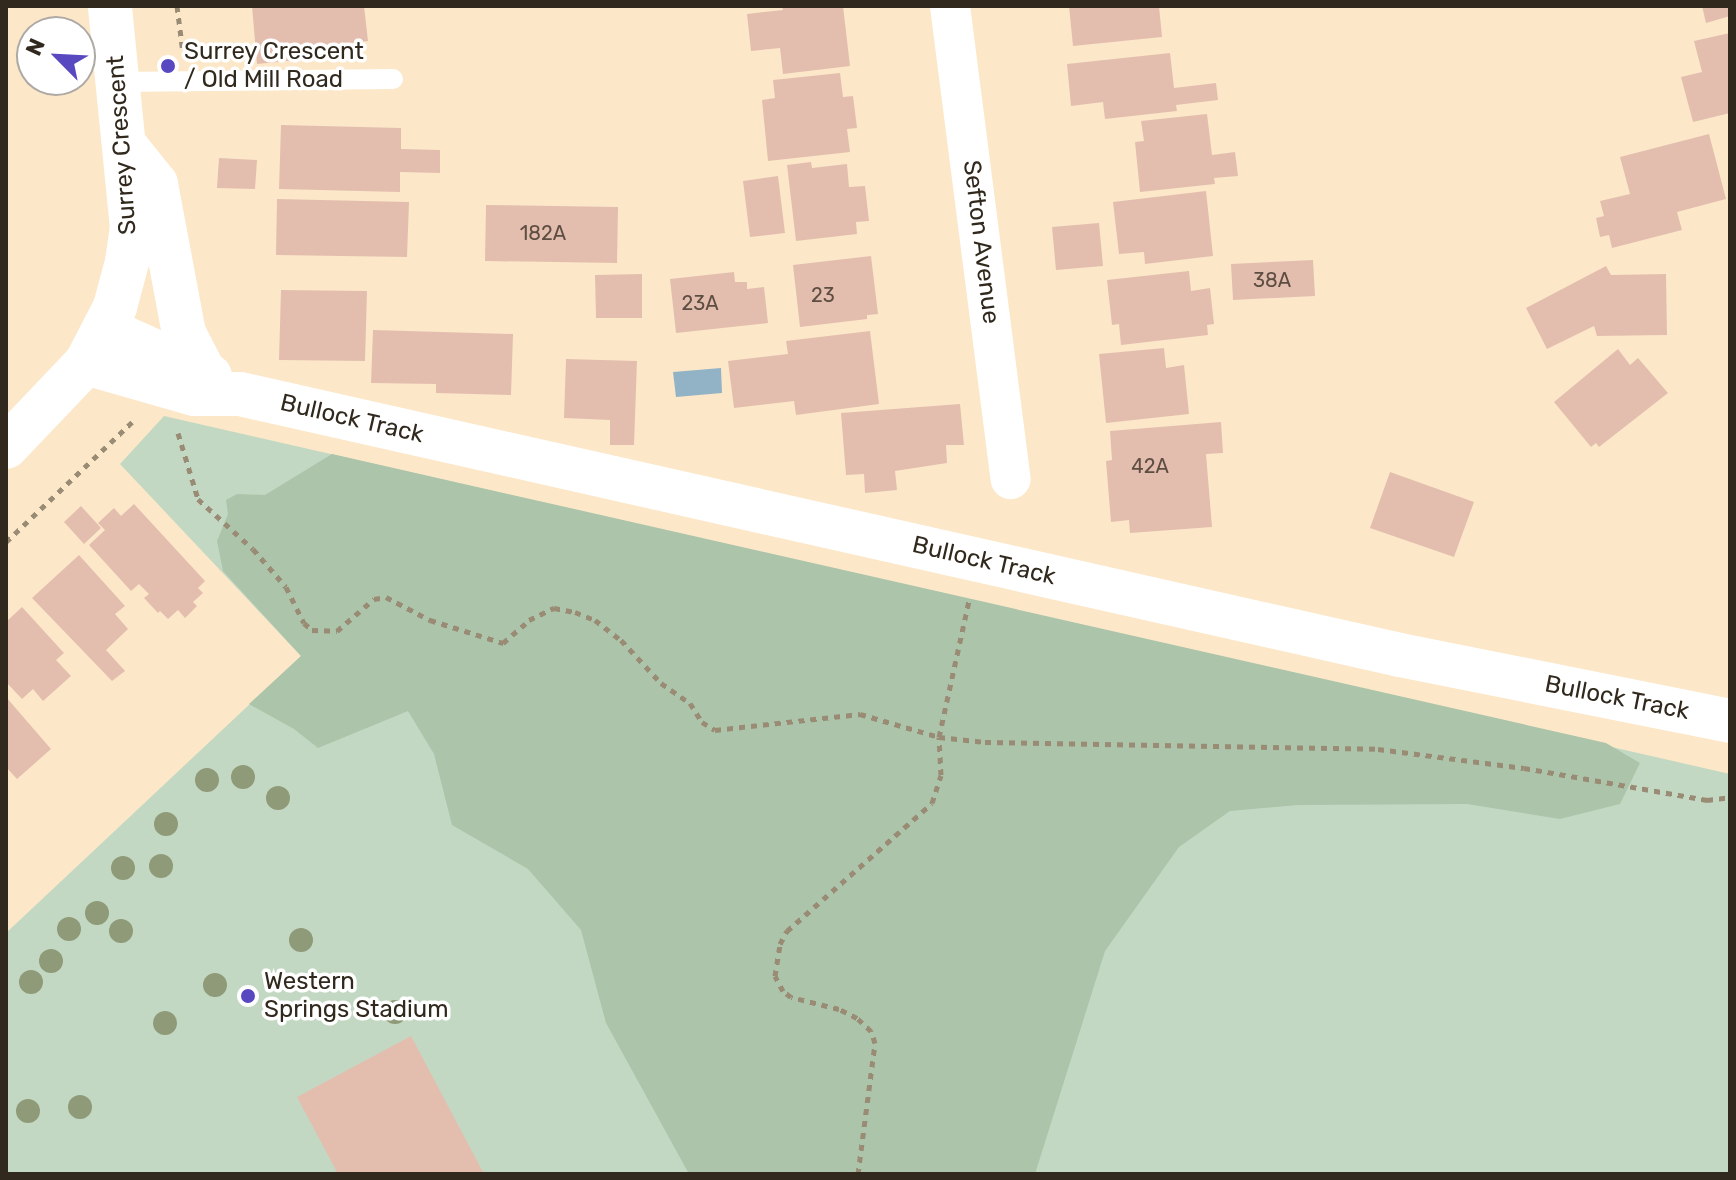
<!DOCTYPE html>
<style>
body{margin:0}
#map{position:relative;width:1736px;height:1180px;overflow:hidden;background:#fce8c8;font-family:Rubik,sans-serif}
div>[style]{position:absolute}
.green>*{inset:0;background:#c3d8c2}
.forest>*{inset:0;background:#abc4aa}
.water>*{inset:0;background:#92b2c5}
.building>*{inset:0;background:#e3beaf}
.path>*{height:5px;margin-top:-2.5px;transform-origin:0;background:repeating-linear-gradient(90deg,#998b74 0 6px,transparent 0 12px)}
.service>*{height:20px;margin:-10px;padding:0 10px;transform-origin:10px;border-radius:10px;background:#fff}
.minor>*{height:40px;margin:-20px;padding:0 20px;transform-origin:20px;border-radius:20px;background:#fff}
.secondary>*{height:44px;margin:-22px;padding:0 22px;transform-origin:22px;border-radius:22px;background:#fff}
.trees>*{width:24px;height:24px;margin:-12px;border-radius:50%;background:#8f9a78}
.dots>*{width:22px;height:22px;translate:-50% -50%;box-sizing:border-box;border:4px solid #fff;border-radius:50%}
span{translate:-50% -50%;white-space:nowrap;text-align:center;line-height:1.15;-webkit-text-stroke:7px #fff;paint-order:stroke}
.number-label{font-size:20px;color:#5e4e42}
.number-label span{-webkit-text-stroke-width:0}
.poi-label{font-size:24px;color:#31291d}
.left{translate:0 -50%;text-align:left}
.street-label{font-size:24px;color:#31291d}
.frame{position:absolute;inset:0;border:8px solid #31291d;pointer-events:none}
.north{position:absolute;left:16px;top:16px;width:80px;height:80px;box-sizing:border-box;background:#fff;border:2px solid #ada9a5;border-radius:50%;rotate:294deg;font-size:22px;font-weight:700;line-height:32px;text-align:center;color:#31291d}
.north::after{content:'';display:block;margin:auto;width:28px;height:36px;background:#5849c1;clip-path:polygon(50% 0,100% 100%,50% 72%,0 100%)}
</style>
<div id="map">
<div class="green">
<i style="clip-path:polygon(164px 416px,1730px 774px,1730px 1174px,6px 1174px,6px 933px,301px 656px,120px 464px)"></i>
</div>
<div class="forest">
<i style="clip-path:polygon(332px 454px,1606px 743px,1640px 763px,1620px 804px,1560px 819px,1467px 804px,1298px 805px,1230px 811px,1179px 847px,1105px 951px,1035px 1174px,689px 1174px,606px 1023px,581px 930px,528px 869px,452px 825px,434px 754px,408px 711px,318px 748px,294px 729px,249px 704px,301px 656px,223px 571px,217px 541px,228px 514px,226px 500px,237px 494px,265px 495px)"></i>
</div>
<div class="water">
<i style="clip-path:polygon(721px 368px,722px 393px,676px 397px,673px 372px)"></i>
</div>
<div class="building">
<i style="clip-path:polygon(252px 6px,364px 6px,368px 41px,325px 46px,326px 57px,257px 64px)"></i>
<i style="clip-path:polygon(782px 6px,843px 6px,850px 66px,783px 74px,780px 48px,751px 51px,747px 14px,783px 10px)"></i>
<i style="clip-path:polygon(1069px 6px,1159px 6px,1162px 37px,1073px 46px)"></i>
<i style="clip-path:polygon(1702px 6px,1730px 6px,1730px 16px,1706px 23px)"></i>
<i style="clip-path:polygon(1730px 33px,1730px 113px,1693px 122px,1681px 77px,1702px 72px,1694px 41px)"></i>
<i style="clip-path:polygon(1170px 53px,1174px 88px,1216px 83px,1218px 100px,1176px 105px,1177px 111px,1105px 119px,1103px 102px,1071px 106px,1067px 64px)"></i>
<i style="clip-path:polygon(840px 73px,843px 97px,853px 96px,857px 128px,847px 129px,850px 152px,768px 161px,762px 100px,775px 98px,773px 80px)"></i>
<i style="clip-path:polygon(1207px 114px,1212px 155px,1235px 152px,1238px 176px,1214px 178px,1215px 184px,1140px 192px,1135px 142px,1144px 141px,1141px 121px)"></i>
<i style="clip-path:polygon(281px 125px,401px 128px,401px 149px,440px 150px,440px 173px,400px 172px,400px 192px,279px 189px)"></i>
<i style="clip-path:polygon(1709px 134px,1726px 199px,1677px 212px,1682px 230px,1612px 248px,1609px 235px,1600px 237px,1596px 218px,1604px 216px,1600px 201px,1630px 194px,1620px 157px)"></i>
<i style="clip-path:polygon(219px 158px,257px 160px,255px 189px,217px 188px)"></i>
<i style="clip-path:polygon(811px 162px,812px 168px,847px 164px,849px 187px,865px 186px,869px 221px,856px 222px,857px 234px,796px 241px,787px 165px)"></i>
<i style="clip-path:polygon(778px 176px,785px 233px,750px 237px,743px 181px)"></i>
<i style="clip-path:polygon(1206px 191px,1213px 256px,1145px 264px,1144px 252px,1119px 254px,1113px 202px)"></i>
<i style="clip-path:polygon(277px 199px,409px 202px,407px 257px,276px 255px)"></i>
<i style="clip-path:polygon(486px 205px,618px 207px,617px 263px,485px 261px)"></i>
<i style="clip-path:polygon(1099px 223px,1103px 266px,1056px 270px,1052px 227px)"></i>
<i style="clip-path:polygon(871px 256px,878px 314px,867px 315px,867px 319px,800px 327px,793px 265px)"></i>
<i style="clip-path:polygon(1313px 260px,1315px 296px,1233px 300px,1231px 264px)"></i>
<i style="clip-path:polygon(1606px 266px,1611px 275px,1666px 274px,1667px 335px,1597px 336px,1594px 326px,1547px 349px,1526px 308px)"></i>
<i style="clip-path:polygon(1189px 271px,1191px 291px,1210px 288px,1214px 324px,1207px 325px,1208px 335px,1121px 345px,1119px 324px,1112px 325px,1107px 280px)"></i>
<i style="clip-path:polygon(734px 272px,735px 282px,747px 282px,747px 289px,764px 287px,768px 323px,676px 333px,670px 279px)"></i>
<i style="clip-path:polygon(642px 274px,642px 318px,596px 318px,595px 275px)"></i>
<i style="clip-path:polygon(281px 290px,367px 291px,365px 361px,279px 360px)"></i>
<i style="clip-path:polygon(373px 330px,513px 334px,511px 395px,436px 393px,436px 384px,371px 383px)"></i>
<i style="clip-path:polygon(870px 331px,879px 404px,796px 415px,794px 401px,734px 408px,728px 361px,788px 354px,786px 341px)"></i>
<i style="clip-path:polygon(1164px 348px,1166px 368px,1184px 365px,1189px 414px,1106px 423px,1099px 354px)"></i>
<i style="clip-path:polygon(1618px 349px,1630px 365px,1638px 358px,1668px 393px,1599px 447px,1596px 443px,1591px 447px,1554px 402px)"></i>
<i style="clip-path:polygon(566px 359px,637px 361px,634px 445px,610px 445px,610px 420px,564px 418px)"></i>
<i style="clip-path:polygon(960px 404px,964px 445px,946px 445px,947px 463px,895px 471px,897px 490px,865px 493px,864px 474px,846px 475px,841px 413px)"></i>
<i style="clip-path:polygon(1221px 422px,1223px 453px,1206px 454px,1212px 527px,1130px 533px,1129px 520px,1111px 522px,1106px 461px,1112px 460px,1110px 431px)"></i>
<i style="clip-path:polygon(1390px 472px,1474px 502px,1454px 557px,1370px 528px)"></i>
<i style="clip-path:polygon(134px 504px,205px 581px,198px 588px,203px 593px,193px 602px,197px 606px,185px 618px,178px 610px,168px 619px,160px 611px,158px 613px,144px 598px,149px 594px,139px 584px,131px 591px,89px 545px,105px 530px,98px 523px,114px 508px,121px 516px)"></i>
<i style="clip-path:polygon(81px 506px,101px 528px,84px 544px,64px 522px)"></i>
<i style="clip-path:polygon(79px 555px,125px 606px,115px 614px,128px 629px,106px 650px,125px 671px,112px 681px,32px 598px)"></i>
<i style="clip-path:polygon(22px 607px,64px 653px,56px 660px,71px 676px,43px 701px,33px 689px,22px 699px,6px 682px,6px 622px)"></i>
<i style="clip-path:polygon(6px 697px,51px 749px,17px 779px,6px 767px)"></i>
<i style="clip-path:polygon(411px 1036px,484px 1174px,338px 1174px,297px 1097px)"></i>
</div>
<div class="path">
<i style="left:177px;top:6px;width:47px;rotate:82.7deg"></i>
<i style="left:178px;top:433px;width:69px;rotate:73.1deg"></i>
<i style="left:198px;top:499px;width:74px;rotate:42.3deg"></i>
<i style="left:253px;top:549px;width:50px;rotate:49deg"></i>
<i style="left:286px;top:587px;width:40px;rotate:63.4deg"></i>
<i style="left:304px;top:623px;width:11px;rotate:41deg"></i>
<i style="left:312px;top:630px;width:25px;rotate:2deg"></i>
<i style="left:337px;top:631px;width:49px;rotate:-40.9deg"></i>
<i style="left:374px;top:599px;width:12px;rotate:-9deg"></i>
<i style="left:386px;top:597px;width:50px;rotate:27.6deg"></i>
<i style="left:430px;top:620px;width:77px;rotate:17.5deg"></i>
<i style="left:503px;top:643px;width:35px;rotate:-41deg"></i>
<i style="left:529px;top:620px;width:28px;rotate:-26deg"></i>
<i style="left:554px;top:608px;width:21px;rotate:11deg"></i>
<i style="left:575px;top:612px;width:22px;rotate:22deg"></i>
<i style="left:595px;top:620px;width:33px;rotate:38deg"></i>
<i style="left:621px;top:640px;width:59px;rotate:47.1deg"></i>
<i style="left:661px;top:683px;width:35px;rotate:35deg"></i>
<i style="left:690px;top:703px;width:22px;rotate:58deg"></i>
<i style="left:702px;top:722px;width:15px;rotate:32deg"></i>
<i style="left:715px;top:730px;width:146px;rotate:-6.3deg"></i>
<i style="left:860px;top:714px;width:82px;rotate:16.2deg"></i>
<i style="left:939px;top:737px;width:140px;rotate:-77.6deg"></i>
<i style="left:6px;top:542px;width:177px;rotate:-43.6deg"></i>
<i style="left:858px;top:1174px;width:132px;rotate:-82.6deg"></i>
<i style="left:875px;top:1043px;width:13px;rotate:-108deg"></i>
<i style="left:871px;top:1031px;width:19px;rotate:-137deg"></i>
<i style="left:857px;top:1018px;width:20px;rotate:-153deg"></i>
<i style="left:839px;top:1009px;width:49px;rotate:-166deg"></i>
<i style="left:791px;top:997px;width:10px;rotate:-143deg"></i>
<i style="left:783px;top:991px;width:17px;rotate:-118deg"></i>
<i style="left:775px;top:976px;width:32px;rotate:-81deg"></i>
<i style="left:780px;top:944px;width:15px;rotate:-62deg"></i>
<i style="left:787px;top:931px;width:193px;rotate:-41.4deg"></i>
<i style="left:932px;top:803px;width:29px;rotate:-72deg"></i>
<i style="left:941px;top:775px;width:38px;rotate:-93deg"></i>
<i style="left:939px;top:737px;width:46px;rotate:6.2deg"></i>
<i style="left:985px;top:742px;width:393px;rotate:1deg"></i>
<i style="left:1378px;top:749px;width:147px;rotate:7.4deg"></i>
<i style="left:1524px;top:768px;width:186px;rotate:9.9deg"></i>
<i style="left:1707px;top:800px;width:23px;rotate:-7deg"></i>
</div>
<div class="service">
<i style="left:118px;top:82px;width:275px;rotate:-0.6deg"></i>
</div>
<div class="minor">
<i style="left:950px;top:6px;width:477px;rotate:82.7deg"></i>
</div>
<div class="secondary">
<i style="left:128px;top:149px;width:45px;rotate:51.3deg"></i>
<i style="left:156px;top:184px;width:152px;rotate:79.4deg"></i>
<i style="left:184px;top:333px;width:44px;rotate:62.9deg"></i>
<i style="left:105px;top:329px;width:115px;rotate:24.1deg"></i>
<i style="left:86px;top:363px;width:112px;rotate:16deg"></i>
<i style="left:194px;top:394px;width:46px"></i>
<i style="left:240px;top:394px;width:1189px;rotate:12.68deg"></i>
<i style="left:1400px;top:655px;width:337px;rotate:11.3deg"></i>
<i style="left:6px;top:447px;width:116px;rotate:-46.4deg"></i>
<i style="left:86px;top:363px;width:63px;rotate:-62.6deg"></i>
<i style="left:115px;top:307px;width:47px;rotate:-75.1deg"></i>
<i style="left:127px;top:262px;width:34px;rotate:-82deg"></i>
<i style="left:132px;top:228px;width:223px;rotate:-95.7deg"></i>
</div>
<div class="trees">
<i style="left:243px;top:777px"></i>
<i style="left:207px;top:780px"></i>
<i style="left:278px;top:798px"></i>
<i style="left:166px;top:824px"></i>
<i style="left:161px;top:866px"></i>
<i style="left:123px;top:868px"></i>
<i style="left:97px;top:913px"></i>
<i style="left:69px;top:929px"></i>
<i style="left:121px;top:931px"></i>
<i style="left:301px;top:940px"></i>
<i style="left:51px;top:961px"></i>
<i style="left:31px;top:982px"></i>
<i style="left:215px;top:985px"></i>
<i style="left:395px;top:1012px"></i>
<i style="left:165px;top:1023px"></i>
<i style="left:80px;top:1107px"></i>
<i style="left:28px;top:1111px"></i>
</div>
<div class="dots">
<i style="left:168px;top:66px;background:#5849c1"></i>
<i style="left:248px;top:996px;background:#5849c1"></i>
</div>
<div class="number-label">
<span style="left:543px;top:233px">182A</span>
<span style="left:1272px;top:280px">38A</span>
<span style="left:823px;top:295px">23</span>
<span style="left:700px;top:303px">23A</span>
<span style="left:1150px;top:466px">42A</span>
</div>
<div class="poi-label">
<span class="left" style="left:184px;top:66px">Surrey Crescent<br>/ Old Mill Road</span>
<span class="left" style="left:264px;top:996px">Western<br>Springs Stadium</span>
</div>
<div class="street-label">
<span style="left:122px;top:145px;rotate:-94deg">Surrey Crescent</span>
<span style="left:981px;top:242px;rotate:83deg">Sefton Avenue</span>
<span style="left:352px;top:419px;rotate:13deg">Bullock Track</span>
<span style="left:984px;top:561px;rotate:13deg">Bullock Track</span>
<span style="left:1617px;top:698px;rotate:11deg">Bullock Track</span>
</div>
<div class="frame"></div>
<div class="north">N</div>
</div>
